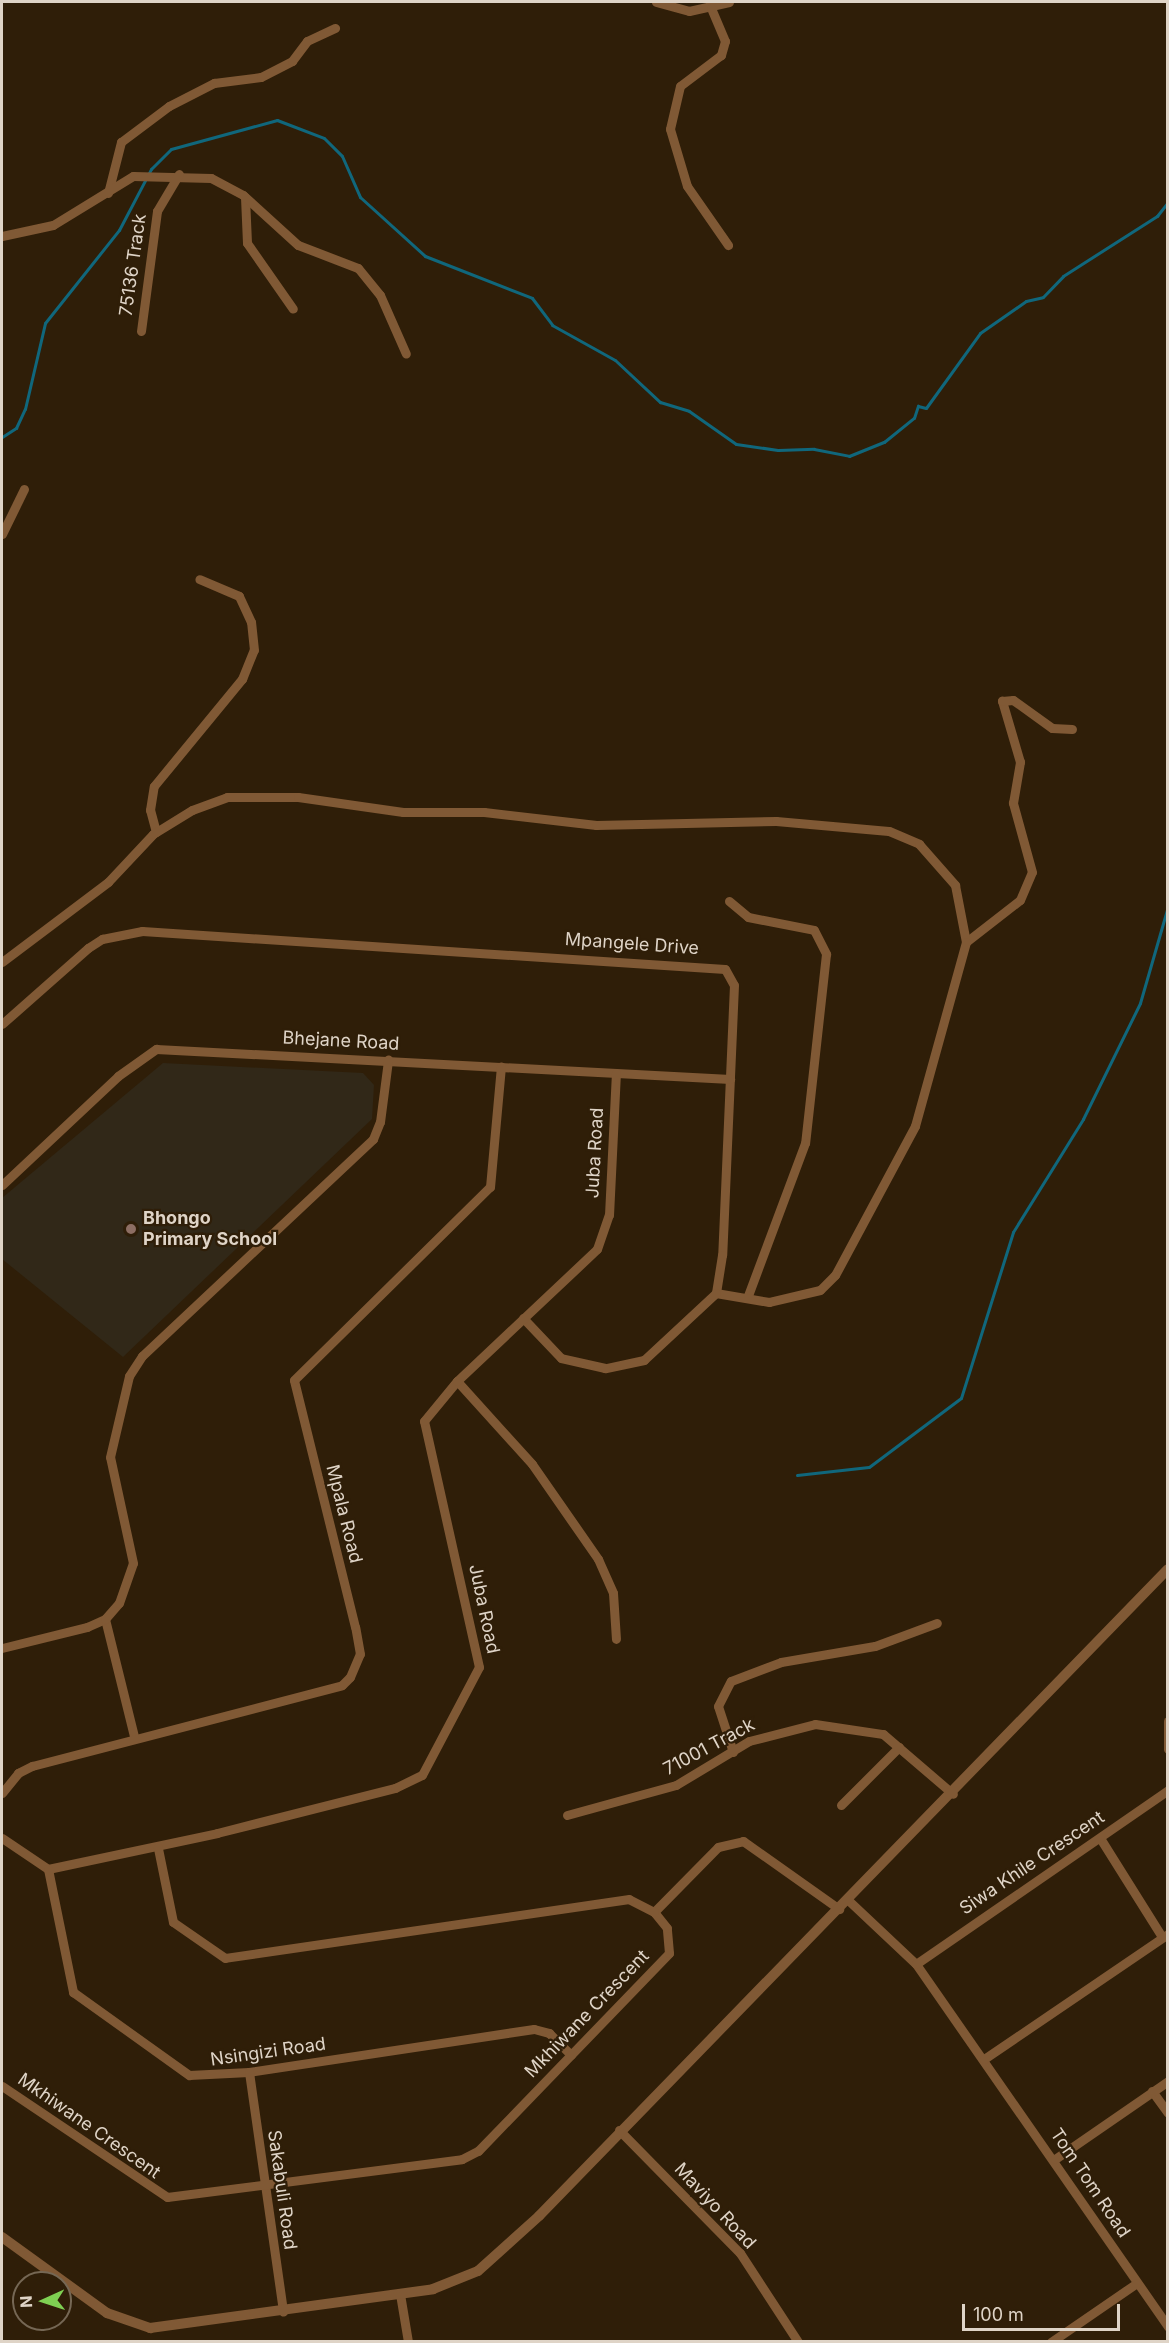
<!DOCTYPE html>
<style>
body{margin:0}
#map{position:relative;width:1169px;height:2343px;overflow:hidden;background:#2f1e08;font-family:Inter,sans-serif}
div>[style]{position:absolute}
.education>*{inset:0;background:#312818}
.stream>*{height:3px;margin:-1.5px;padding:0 1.5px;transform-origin:1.5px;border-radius:1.5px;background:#10677c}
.minor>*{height:9px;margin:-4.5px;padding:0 4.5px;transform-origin:4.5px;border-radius:4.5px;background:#805935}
.tertiary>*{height:10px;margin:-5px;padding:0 5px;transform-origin:5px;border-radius:5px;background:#805935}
.dots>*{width:16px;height:16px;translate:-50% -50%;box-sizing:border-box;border:3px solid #2f1e08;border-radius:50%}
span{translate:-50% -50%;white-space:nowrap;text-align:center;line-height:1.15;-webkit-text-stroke:4.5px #2f1e08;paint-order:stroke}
.street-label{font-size:18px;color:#dfd4c7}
.poi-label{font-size:18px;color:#dfd4c7;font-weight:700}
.left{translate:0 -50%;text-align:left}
.frame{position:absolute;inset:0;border:3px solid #dfd4c7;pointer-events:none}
.north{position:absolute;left:12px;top:2271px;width:60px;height:60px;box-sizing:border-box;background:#2f1e08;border:2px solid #756754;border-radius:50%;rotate:267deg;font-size:16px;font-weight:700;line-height:24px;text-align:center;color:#dfd4c7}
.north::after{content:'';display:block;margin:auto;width:21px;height:27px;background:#7fd052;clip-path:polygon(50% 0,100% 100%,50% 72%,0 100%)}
.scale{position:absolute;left:962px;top:2304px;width:158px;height:27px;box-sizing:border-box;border:3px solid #dfd4c7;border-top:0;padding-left:8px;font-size:18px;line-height:21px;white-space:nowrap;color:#dfd4c7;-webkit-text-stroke:4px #2f1e08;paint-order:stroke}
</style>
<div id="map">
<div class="education">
<i style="clip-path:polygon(163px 1063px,363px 1073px,374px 1085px,372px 1119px,123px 1357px,2px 1259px,2px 1198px)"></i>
</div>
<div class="stream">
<i style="left:2px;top:437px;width:17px;rotate:-33deg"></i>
<i style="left:16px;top:428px;width:21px;rotate:-65deg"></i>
<i style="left:25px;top:409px;width:88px;rotate:-76.9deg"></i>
<i style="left:45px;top:323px;width:119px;rotate:-51.5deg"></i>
<i style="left:119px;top:230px;width:69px;rotate:-62.3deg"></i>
<i style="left:151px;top:169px;width:28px;rotate:-45deg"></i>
<i style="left:171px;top:149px;width:110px;rotate:-15.3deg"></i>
<i style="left:277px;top:120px;width:50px;rotate:21deg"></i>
<i style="left:324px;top:138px;width:25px;rotate:45deg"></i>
<i style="left:342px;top:156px;width:45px;rotate:66.3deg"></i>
<i style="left:360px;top:197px;width:88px;rotate:42.2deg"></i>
<i style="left:425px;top:256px;width:115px;rotate:21.4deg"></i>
<i style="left:532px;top:298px;width:34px;rotate:53deg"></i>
<i style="left:552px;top:325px;width:72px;rotate:29.1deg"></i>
<i style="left:615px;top:360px;width:62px;rotate:43deg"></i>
<i style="left:660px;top:402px;width:30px;rotate:17deg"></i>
<i style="left:689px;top:411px;width:57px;rotate:35.1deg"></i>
<i style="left:736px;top:444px;width:42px;rotate:8.1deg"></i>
<i style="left:778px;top:450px;width:36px;rotate:-2deg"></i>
<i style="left:814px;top:449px;width:36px;rotate:11deg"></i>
<i style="left:849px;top:456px;width:38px;rotate:-22deg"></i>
<i style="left:884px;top:442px;width:38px;rotate:-39deg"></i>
<i style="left:914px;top:418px;width:13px;rotate:-72deg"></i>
<i style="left:918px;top:406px;width:8px;rotate:14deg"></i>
<i style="left:926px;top:408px;width:92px;rotate:-54.2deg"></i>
<i style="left:980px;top:333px;width:56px;rotate:-34.8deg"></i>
<i style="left:1026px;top:301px;width:17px;rotate:-13deg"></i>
<i style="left:1043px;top:297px;width:29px;rotate:-46deg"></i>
<i style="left:1063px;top:276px;width:112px;rotate:-32.6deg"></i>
<i style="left:1157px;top:216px;width:18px;rotate:-52deg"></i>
<i style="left:797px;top:1475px;width:72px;rotate:-6.3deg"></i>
<i style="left:869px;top:1467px;width:115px;rotate:-36.9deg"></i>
<i style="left:961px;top:1398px;width:174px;rotate:-72.6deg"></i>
<i style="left:1013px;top:1232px;width:133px;rotate:-58.2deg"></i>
<i style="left:1083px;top:1119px;width:129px;rotate:-63.8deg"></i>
<i style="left:1140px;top:1003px;width:101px;rotate:-73.9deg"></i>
</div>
<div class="minor">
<i style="left:656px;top:2px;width:34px;rotate:15deg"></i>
<i style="left:689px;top:11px;width:41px;rotate:-12.7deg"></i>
<i style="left:711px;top:8px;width:36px;rotate:67deg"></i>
<i style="left:725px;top:41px;width:15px;rotate:106deg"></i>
<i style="left:721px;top:55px;width:51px;rotate:142.9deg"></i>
<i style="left:680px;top:86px;width:44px;rotate:103.1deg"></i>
<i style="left:670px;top:129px;width:59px;rotate:73.4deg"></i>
<i style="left:687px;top:186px;width:72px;rotate:55.2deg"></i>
<i style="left:108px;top:193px;width:53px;rotate:-75.7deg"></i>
<i style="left:121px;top:142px;width:60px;rotate:-36.9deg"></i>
<i style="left:169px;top:106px;width:51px;rotate:-27.1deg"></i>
<i style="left:214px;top:83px;width:47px;rotate:-7.3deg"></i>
<i style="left:261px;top:77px;width:35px;rotate:-27deg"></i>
<i style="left:292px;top:61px;width:25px;rotate:-53deg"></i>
<i style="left:307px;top:41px;width:31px;rotate:-25deg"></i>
<i style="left:245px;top:197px;width:46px;rotate:87.5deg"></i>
<i style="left:247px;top:243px;width:80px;rotate:55.1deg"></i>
<i style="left:2px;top:236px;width:52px;rotate:-12.2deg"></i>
<i style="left:53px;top:225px;width:94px;rotate:-31.5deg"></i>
<i style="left:133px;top:176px;width:78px;rotate:1.5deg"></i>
<i style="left:211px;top:178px;width:36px;rotate:28deg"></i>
<i style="left:243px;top:195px;width:74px;rotate:42.3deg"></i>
<i style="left:298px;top:245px;width:64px;rotate:21deg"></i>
<i style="left:358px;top:268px;width:35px;rotate:51deg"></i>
<i style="left:380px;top:295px;width:64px;rotate:66.2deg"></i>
<i style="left:141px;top:331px;width:121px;rotate:-82.4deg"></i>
<i style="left:157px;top:211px;width:43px;rotate:-59.3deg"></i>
<i style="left:2px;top:534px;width:50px;rotate:-63.9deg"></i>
<i style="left:156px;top:832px;width:23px;rotate:-105deg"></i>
<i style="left:150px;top:810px;width:24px;rotate:-81deg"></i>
<i style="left:154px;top:786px;width:139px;rotate:-50.6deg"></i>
<i style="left:242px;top:679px;width:31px;rotate:-68deg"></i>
<i style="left:254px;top:650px;width:28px;rotate:-96deg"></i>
<i style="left:251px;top:622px;width:29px;rotate:-115deg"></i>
<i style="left:239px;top:596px;width:43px;rotate:-157deg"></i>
<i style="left:729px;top:901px;width:25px;rotate:40deg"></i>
<i style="left:748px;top:917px;width:67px;rotate:11.1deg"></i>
<i style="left:814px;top:930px;width:27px;rotate:63deg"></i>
<i style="left:826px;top:954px;width:190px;rotate:96.3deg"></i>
<i style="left:805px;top:1143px;width:165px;rotate:110.5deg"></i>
<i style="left:966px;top:942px;width:68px;rotate:-37.9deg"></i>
<i style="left:1020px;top:900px;width:30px;rotate:-67deg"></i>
<i style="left:1032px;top:872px;width:72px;rotate:-105.4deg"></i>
<i style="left:1013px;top:803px;width:42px;rotate:-80.3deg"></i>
<i style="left:1020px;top:762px;width:64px;rotate:-106.4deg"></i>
<i style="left:1002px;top:701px;width:11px;rotate:-5deg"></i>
<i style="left:1013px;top:700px;width:48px;rotate:35.7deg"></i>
<i style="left:1052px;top:728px;width:20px;rotate:3deg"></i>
<i style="left:2px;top:962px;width:133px;rotate:-37deg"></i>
<i style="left:108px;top:882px;width:66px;rotate:-46.8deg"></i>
<i style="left:153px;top:834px;width:46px;rotate:-31.6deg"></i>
<i style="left:192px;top:810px;width:37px;rotate:-20deg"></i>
<i style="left:227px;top:797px;width:71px"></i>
<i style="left:298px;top:797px;width:106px;rotate:8.1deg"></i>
<i style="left:403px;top:812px;width:81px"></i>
<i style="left:484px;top:812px;width:113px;rotate:6.6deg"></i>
<i style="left:596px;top:825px;width:180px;rotate:-1.3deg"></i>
<i style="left:776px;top:821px;width:113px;rotate:5.1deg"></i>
<i style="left:889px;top:831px;width:33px;rotate:23deg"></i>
<i style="left:919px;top:844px;width:55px;rotate:48.7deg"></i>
<i style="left:955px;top:885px;width:58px;rotate:79.1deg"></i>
<i style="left:966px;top:942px;width:191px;rotate:105.5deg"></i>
<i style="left:915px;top:1126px;width:169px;rotate:118.2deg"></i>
<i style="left:835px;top:1275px;width:21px;rotate:135deg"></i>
<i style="left:820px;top:1290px;width:52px;rotate:166.8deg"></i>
<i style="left:769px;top:1302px;width:54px;rotate:-170.4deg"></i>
<i style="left:2px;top:1024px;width:115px;rotate:-41.5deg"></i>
<i style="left:88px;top:948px;width:17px;rotate:-33deg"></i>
<i style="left:102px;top:939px;width:41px;rotate:-11.3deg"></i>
<i style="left:142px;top:931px;width:584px;rotate:3.73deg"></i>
<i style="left:725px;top:969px;width:18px;rotate:61deg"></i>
<i style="left:734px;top:985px;width:270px;rotate:92.5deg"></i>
<i style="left:722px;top:1255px;width:38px;rotate:99deg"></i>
<i style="left:716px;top:1293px;width:98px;rotate:137.1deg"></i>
<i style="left:644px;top:1360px;width:40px;rotate:168deg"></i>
<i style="left:605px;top:1368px;width:45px;rotate:-167.2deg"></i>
<i style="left:561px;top:1358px;width:55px;rotate:-133.5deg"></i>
<i style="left:2px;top:1185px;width:159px;rotate:-43.2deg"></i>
<i style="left:118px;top:1076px;width:47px;rotate:-35.4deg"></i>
<i style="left:156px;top:1049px;width:575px;rotate:2.99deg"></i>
<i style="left:457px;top:1381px;width:112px;rotate:47.9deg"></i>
<i style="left:532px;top:1464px;width:116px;rotate:55.2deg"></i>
<i style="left:598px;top:1559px;width:37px;rotate:66deg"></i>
<i style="left:613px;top:1593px;width:46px;rotate:86.3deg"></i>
<i style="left:105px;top:1619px;width:121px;rotate:76.1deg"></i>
<i style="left:2px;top:1648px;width:88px;rotate:-13.9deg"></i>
<i style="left:87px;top:1627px;width:20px;rotate:-24deg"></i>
<i style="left:105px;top:1619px;width:21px;rotate:-49deg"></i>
<i style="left:119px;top:1603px;width:42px;rotate:-70.7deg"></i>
<i style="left:133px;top:1563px;width:108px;rotate:-102.2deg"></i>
<i style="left:110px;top:1457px;width:83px;rotate:-76.8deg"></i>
<i style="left:129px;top:1376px;width:24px;rotate:-57deg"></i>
<i style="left:142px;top:1356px;width:317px;rotate:-43.2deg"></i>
<i style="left:373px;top:1139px;width:18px;rotate:-68deg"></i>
<i style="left:380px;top:1122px;width:63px;rotate:-82.6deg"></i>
<i style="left:1168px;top:1721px;width:28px;rotate:90deg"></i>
<i style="left:733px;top:1752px;width:48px;rotate:-108.1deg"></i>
<i style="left:718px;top:1706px;width:28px;rotate:-63deg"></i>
<i style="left:731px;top:1681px;width:53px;rotate:-20.8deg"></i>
<i style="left:781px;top:1662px;width:95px;rotate:-9.7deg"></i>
<i style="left:875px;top:1646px;width:66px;rotate:-20.4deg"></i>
<i style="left:2px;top:1793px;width:26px;rotate:-51deg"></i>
<i style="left:18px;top:1773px;width:16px;rotate:-27deg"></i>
<i style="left:32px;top:1766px;width:320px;rotate:-14.6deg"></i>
<i style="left:342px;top:1685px;width:11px;rotate:-45deg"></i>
<i style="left:350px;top:1677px;width:25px;rotate:-67deg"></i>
<i style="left:360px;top:1654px;width:27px;rotate:-100deg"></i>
<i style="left:355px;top:1627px;width:254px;rotate:-103.9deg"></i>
<i style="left:294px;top:1380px;width:275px;rotate:-44.6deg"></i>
<i style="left:490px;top:1187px;width:121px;rotate:-84.8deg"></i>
<i style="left:841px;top:1805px;width:82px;rotate:-45deg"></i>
<i style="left:567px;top:1815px;width:113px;rotate:-15.4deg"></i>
<i style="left:676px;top:1785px;width:85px;rotate:-31.1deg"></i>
<i style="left:749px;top:1741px;width:68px;rotate:-14.4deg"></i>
<i style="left:815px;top:1724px;width:69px;rotate:8.4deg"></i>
<i style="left:883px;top:1734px;width:92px;rotate:40.6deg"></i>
<i style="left:2px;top:1838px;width:55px;rotate:34deg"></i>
<i style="left:48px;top:1869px;width:173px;rotate:-12deg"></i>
<i style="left:217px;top:1833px;width:184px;rotate:-14.2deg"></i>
<i style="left:395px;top:1788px;width:30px;rotate:-26deg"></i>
<i style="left:422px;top:1775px;width:122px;rotate:-62.2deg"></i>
<i style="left:479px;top:1667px;width:252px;rotate:-102.6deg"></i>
<i style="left:424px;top:1421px;width:52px;rotate:-50.5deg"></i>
<i style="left:457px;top:1381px;width:192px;rotate:-43.3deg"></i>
<i style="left:597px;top:1249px;width:36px;rotate:-71deg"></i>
<i style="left:609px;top:1215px;width:142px;rotate:-87.2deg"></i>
<i style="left:1100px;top:1838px;width:117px;rotate:57.9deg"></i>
<i style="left:48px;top:1869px;width:126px;rotate:78.5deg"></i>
<i style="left:73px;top:1992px;width:143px;rotate:35.6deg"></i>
<i style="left:189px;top:2075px;width:60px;rotate:-2.9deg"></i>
<i style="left:249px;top:2072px;width:288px;rotate:-8.6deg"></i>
<i style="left:534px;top:2029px;width:16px;rotate:15deg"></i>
<i style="left:549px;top:2033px;width:31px;rotate:45deg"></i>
<i style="left:848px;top:1900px;width:93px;rotate:43.3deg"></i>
<i style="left:916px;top:1964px;width:442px;rotate:55.2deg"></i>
<i style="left:654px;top:1912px;width:91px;rotate:-45.4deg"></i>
<i style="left:718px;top:1847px;width:26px;rotate:-13deg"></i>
<i style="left:743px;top:1841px;width:118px;rotate:35.3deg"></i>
<i style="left:916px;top:1964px;width:306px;rotate:-34.6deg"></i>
<i style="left:984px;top:2059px;width:222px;rotate:-34.2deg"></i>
<i style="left:249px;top:2072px;width:242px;rotate:81.9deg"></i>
<i style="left:2px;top:2086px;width:199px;rotate:33.9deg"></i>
<i style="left:167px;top:2197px;width:297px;rotate:-7.3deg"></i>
<i style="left:462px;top:2159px;width:18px;rotate:-27deg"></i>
<i style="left:478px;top:2151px;width:275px;rotate:-46deg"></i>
<i style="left:669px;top:1953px;width:25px;rotate:-95deg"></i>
<i style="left:667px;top:1928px;width:21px;rotate:-129deg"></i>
<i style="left:654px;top:1912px;width:28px;rotate:-153deg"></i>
<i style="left:629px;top:1899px;width:408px;rotate:171.7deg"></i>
<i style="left:225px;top:1958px;width:63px;rotate:-145.3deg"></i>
<i style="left:173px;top:1922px;width:76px;rotate:-101.5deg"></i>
<i style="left:1152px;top:2091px;width:27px;rotate:54deg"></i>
<i style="left:619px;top:2130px;width:173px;rotate:45.5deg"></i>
<i style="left:740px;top:2253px;width:106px;rotate:56.9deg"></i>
<i style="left:1055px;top:2159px;width:137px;rotate:-34.6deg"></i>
<i style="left:400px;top:2294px;width:49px;rotate:80.5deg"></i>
<i style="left:1051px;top:2342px;width:104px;rotate:-34.5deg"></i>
</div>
<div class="tertiary">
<i style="left:2px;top:2237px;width:130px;rotate:35.9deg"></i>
<i style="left:107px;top:2313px;width:46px;rotate:19.2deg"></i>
<i style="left:150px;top:2328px;width:286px;rotate:-7.8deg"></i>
<i style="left:433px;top:2289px;width:48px;rotate:-21.8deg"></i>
<i style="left:478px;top:2271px;width:82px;rotate:-42deg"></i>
<i style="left:539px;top:2216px;width:902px;rotate:-45.81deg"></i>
</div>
<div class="dots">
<i style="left:131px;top:1229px;background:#8d6e63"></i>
</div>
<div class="street-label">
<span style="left:133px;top:265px;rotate:-82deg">75136 Track</span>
<span style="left:632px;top:944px;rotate:4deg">Mpangele Drive</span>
<span style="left:341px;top:1041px;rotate:3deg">Bhejane Road</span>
<span style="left:595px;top:1153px;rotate:-87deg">Juba Road</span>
<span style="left:344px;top:1514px;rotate:76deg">Mpala Road</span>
<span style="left:484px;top:1609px;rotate:78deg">Juba Road</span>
<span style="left:709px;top:1747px;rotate:-28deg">71001 Track</span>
<span style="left:1032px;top:1863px;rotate:-34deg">Siwa Khile Crescent</span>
<span style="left:587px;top:2014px;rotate:-46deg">Mkhiwane Crescent</span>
<span style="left:268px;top:2052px;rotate:-8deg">Nsingizi Road</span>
<span style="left:89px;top:2126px;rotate:35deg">Mkhiwane Crescent</span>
<span style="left:1090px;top:2183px;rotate:56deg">Tom Tom Road</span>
<span style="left:282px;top:2190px;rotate:82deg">Sakabuli Road</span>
<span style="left:715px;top:2206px;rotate:47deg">Maviyo Road</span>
</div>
<div class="poi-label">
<span class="left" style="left:143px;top:1229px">Bhongo<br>Primary School</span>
</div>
<div class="frame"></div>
<div class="north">N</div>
<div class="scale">100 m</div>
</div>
